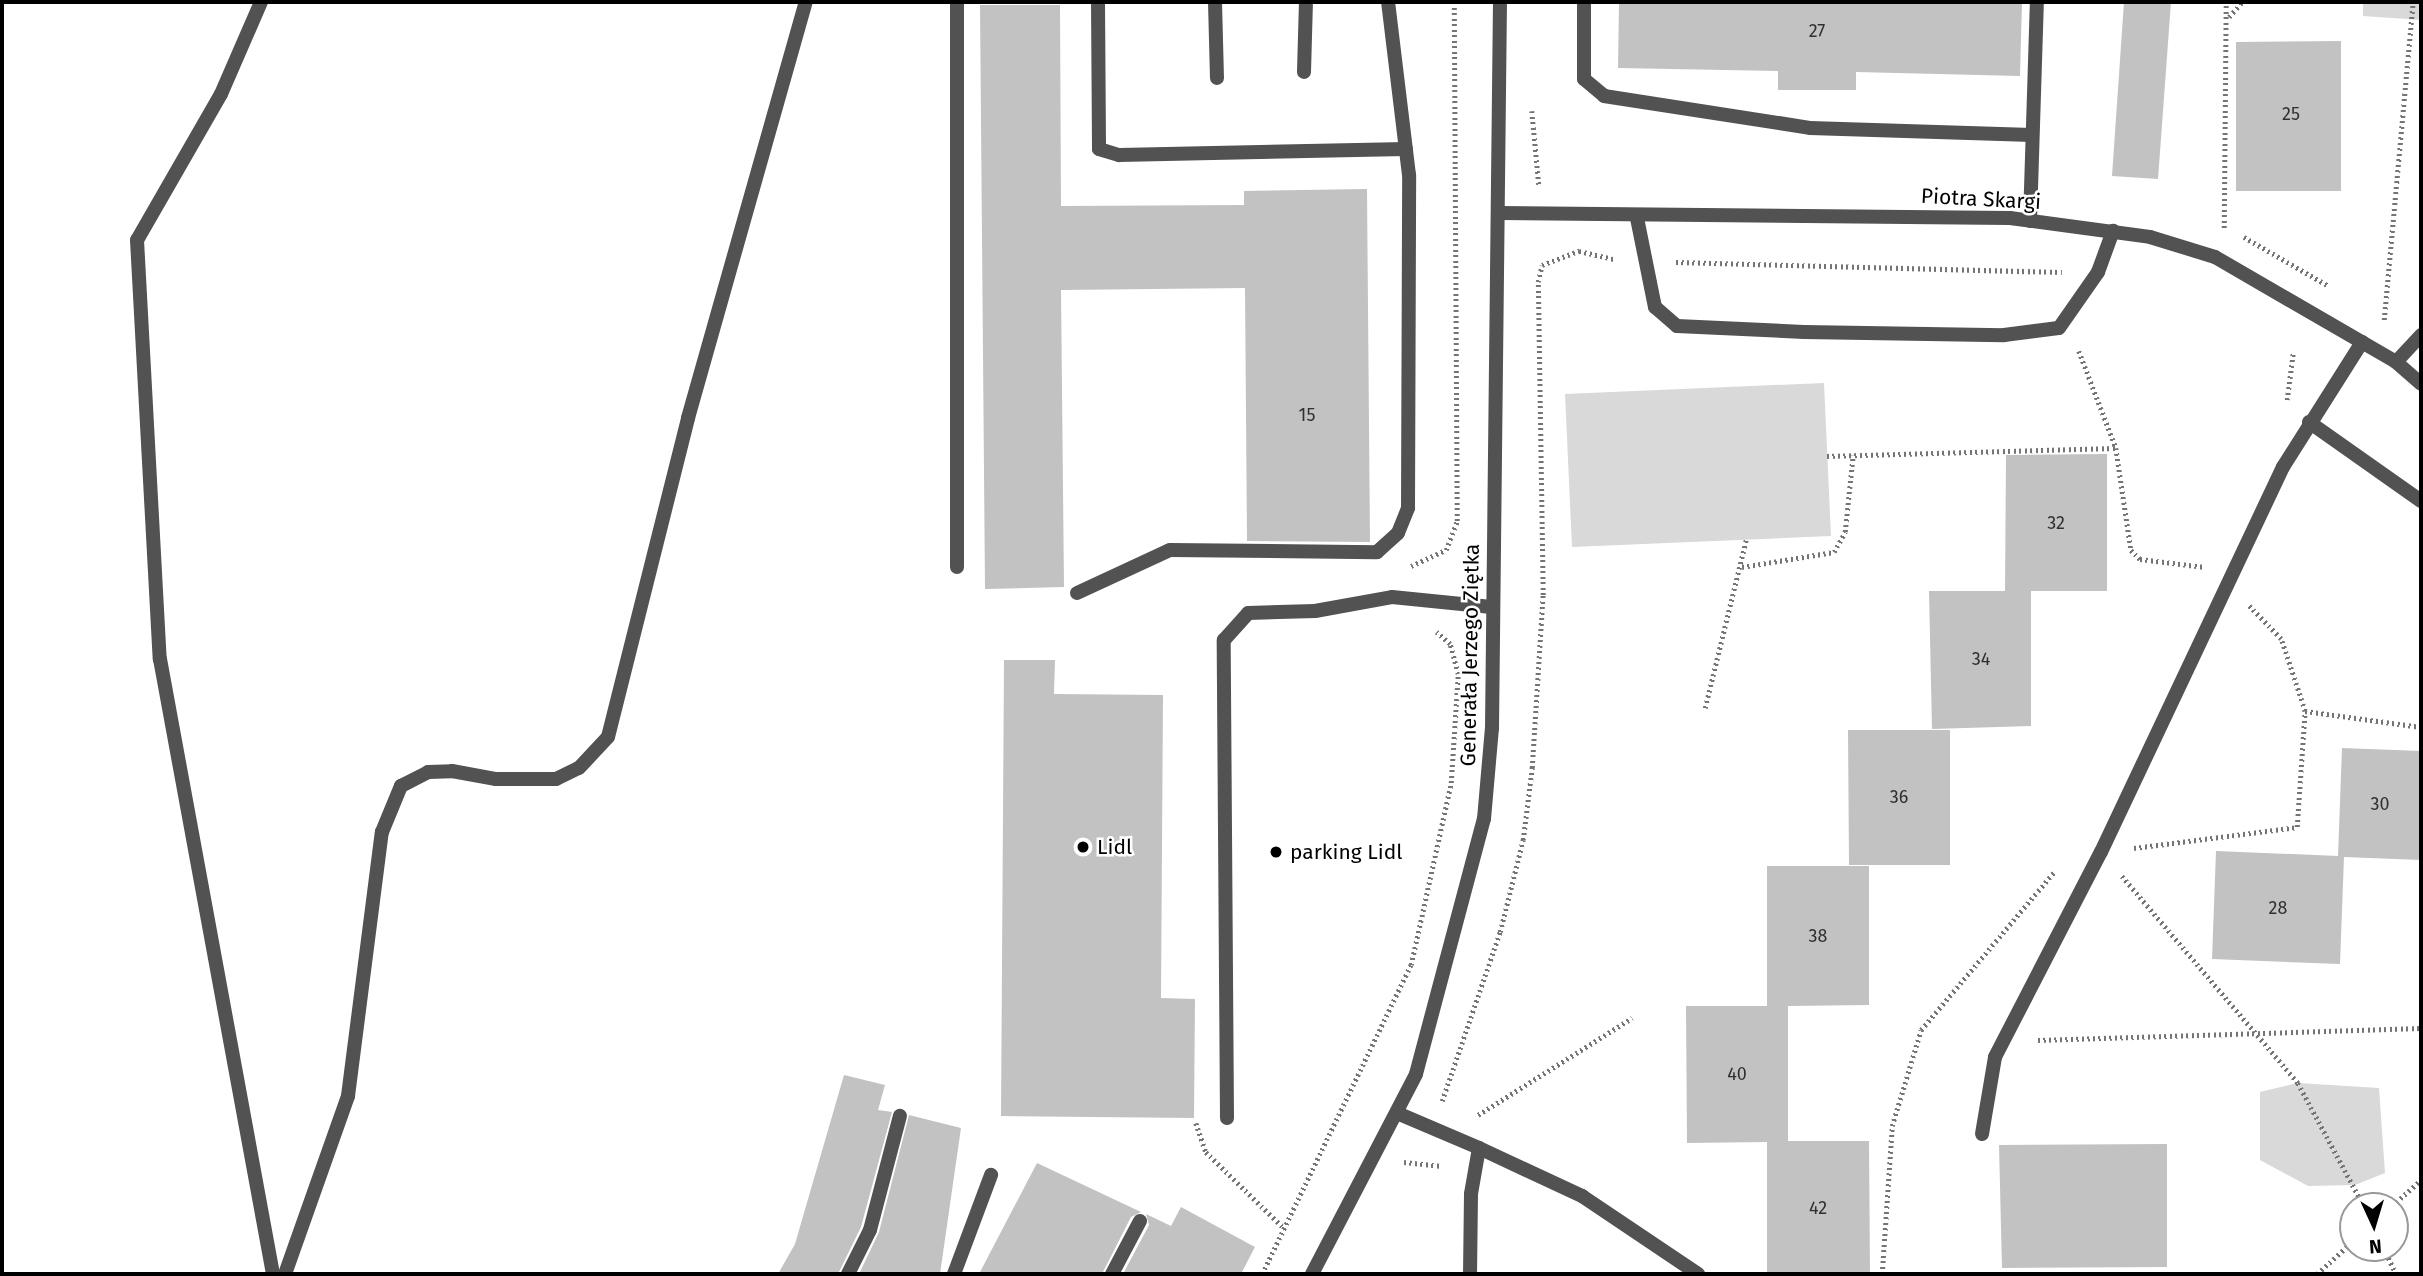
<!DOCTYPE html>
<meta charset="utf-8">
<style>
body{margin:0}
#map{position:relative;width:2423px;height:1276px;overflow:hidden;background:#fff;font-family:"Fira Sans",sans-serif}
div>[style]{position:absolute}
.green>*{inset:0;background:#d9d9d9}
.building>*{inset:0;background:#c2c2c2}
.path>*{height:4.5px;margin-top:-2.25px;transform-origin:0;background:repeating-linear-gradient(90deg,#747474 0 2px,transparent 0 5.5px)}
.service>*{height:14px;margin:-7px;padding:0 7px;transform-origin:7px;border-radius:7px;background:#525252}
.minor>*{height:14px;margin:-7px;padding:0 7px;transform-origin:7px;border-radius:7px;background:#525252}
.tertiary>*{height:14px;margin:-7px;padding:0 7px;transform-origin:7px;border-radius:7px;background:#525252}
.dots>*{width:19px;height:19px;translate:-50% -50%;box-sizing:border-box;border:4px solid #fff;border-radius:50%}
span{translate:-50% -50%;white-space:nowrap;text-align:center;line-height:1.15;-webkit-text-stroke:5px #fff;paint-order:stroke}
.number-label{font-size:18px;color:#303030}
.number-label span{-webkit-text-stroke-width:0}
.street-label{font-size:21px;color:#000}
.poi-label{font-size:21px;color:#000}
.left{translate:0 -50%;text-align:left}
.frame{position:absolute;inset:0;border:4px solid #000;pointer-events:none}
.north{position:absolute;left:2339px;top:1192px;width:70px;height:70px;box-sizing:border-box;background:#fff;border:2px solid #999;border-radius:50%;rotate:176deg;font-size:19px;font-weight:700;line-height:28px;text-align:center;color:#000}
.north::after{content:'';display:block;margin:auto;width:24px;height:32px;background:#000;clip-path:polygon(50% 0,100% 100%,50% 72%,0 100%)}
</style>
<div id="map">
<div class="green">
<i style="clip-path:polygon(2363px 2px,2421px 2px,2421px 20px,2363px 16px)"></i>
<i style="clip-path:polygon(1824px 383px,1831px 536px,1572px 547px,1565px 394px)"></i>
<i style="clip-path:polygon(2298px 1083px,2379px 1088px,2385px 1173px,2355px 1185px,2308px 1186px,2260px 1160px,2260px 1092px)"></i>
</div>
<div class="building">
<i style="clip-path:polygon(1619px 2px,2022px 2px,2020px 76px,1856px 72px,1856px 90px,1778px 90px,1778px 71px,1618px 68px)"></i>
<i style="clip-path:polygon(2124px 2px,2171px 2px,2158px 179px,2112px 176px)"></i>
<i style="clip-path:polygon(980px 5px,1060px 5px,1061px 206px,1244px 205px,1244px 191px,1367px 189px,1370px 542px,1247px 541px,1245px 288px,1061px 290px,1064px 587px,985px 589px)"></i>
<i style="clip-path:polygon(2341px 41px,2341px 191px,2236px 191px,2236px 42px)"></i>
<i style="clip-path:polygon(2107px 454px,2107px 591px,2005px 591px,2006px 455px)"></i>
<i style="clip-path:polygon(1929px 591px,2031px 591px,2031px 726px,1932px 729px)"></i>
<i style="clip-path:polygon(1004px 660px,1055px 660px,1054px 694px,1163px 695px,1161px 998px,1195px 999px,1194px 1118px,1001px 1116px)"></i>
<i style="clip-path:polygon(1848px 730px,1950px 730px,1950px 865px,1849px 865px)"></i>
<i style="clip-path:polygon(2342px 748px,2421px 751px,2421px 860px,2344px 857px,2340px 964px,2212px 959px,2216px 851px,2338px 856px)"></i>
<i style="clip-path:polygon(1767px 866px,1869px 866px,1869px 1005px,1788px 1006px,1788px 1141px,1869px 1141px,1870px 1274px,1767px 1274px,1767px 1142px,1687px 1143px,1686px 1006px,1767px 1006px)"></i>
<i style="clip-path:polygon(844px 1075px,885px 1085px,878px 1110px,892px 1112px,861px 1227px,838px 1274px,778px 1274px,795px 1244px)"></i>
<i style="clip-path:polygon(909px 1115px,961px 1128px,940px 1274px,859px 1274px,879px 1232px)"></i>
<i style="clip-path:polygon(2167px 1144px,2167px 1267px,2002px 1268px,1999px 1145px)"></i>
<i style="clip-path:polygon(1037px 1163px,1141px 1212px,1131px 1217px,1102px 1274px,979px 1274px)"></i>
<i style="clip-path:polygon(1181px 1207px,1255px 1247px,1241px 1274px,1123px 1274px,1149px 1225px,1146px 1214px,1171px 1226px)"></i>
</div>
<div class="path">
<i style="left:2229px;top:17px;width:20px;rotate:-49deg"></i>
<i style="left:1532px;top:111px;width:74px;rotate:84.6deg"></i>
<i style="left:2224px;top:228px;width:226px;rotate:-89.5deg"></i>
<i style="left:2244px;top:237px;width:96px;rotate:30deg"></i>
<i style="left:1676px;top:262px;width:386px;rotate:1.5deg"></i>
<i style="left:2384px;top:320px;width:319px;rotate:-84.8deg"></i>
<i style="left:2079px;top:351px;width:104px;rotate:69.1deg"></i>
<i style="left:2116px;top:448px;width:103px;rotate:81.6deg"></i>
<i style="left:2131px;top:550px;width:13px;rotate:45deg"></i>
<i style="left:2140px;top:559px;width:65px;rotate:7deg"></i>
<i style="left:2287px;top:400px;width:47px;rotate:-82.7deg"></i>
<i style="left:1827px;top:456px;width:289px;rotate:-1.6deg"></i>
<i style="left:1411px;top:566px;width:38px;rotate:-25deg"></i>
<i style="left:1446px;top:550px;width:31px;rotate:-69deg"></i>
<i style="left:1457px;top:521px;width:519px;rotate:-90.33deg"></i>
<i style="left:1742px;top:567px;width:93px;rotate:-9.3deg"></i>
<i style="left:1834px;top:552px;width:23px;rotate:-61deg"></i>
<i style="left:1845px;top:532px;width:77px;rotate:-84.1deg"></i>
<i style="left:1705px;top:708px;width:173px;rotate:-76.3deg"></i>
<i style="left:2305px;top:711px;width:117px;rotate:7.9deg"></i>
<i style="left:2134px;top:848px;width:164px;rotate:-7.3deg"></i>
<i style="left:2297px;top:827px;width:116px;rotate:-86.1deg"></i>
<i style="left:2305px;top:711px;width:76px;rotate:-108.4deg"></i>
<i style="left:2281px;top:639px;width:47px;rotate:-134.1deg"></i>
<i style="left:2122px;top:876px;width:272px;rotate:49.6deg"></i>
<i style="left:2298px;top:1083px;width:140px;rotate:61.8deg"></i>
<i style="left:2038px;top:1040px;width:383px;rotate:-1.8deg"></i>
<i style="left:1442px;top:1101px;width:179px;rotate:-71.1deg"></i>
<i style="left:1500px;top:932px;width:95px;rotate:-76deg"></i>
<i style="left:1523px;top:840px;width:73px;rotate:-82.9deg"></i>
<i style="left:1532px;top:768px;width:173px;rotate:-86.4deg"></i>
<i style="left:1543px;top:595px;width:313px;rotate:-90.9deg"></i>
<i style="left:1538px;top:282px;width:17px;rotate:-77deg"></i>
<i style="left:1542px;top:265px;width:40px;rotate:-21deg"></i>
<i style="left:1579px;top:251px;width:37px;rotate:13deg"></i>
<i style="left:1478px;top:1115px;width:182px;rotate:-32.2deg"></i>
<i style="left:1196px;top:1123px;width:31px;rotate:71deg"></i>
<i style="left:1206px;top:1152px;width:110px;rotate:44.3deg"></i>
<i style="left:1404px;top:1162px;width:38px;rotate:6deg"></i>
<i style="left:2392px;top:1206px;width:39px;rotate:-42deg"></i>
<i style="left:2384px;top:1248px;width:29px;rotate:65deg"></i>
<i style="left:1262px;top:1274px;width:343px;rotate:-64.3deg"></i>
<i style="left:1411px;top:965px;width:186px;rotate:-77.6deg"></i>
<i style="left:1451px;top:783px;width:109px;rotate:-86.3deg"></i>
<i style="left:1458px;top:674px;width:31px;rotate:-105deg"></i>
<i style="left:1450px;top:644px;width:18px;rotate:-139deg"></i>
<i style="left:1882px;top:1274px;width:148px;rotate:-86.1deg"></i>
<i style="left:1892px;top:1126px;width:100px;rotate:-73.2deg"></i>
<i style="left:1921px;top:1030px;width:207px;rotate:-49.9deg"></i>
<i style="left:2317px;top:1274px;width:49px;rotate:-42.5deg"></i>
</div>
<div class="service">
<i style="left:261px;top:2px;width:100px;rotate:113.5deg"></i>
<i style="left:221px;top:94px;width:168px;rotate:119.9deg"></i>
<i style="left:137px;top:240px;width:420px;rotate:86.9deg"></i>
<i style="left:160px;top:659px;width:625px;rotate:79.59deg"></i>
<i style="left:957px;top:2px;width:565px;rotate:90deg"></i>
<i style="left:1098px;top:2px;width:147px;rotate:89.6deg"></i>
<i style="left:1099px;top:149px;width:21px;rotate:17deg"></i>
<i style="left:1119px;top:155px;width:287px;rotate:-1.2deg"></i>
<i style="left:1215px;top:2px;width:76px;rotate:88.5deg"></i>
<i style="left:1584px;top:2px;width:77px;rotate:90deg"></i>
<i style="left:1584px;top:79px;width:26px;rotate:40deg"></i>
<i style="left:1604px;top:96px;width:208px;rotate:8.8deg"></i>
<i style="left:1810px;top:128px;width:222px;rotate:1.8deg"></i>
<i style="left:1304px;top:72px;width:70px;rotate:-88.4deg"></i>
<i style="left:1637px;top:218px;width:91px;rotate:78.6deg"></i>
<i style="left:1655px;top:307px;width:29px;rotate:41deg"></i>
<i style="left:1677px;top:326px;width:127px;rotate:2.7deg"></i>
<i style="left:1804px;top:332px;width:200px;rotate:0.9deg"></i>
<i style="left:2004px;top:335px;width:55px;rotate:-7.3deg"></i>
<i style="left:2059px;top:328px;width:68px;rotate:-55.1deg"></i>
<i style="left:2098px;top:272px;width:44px;rotate:-69.9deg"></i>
<i style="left:2030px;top:221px;width:219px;rotate:-88.2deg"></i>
<i style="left:2396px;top:362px;width:37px;rotate:-47deg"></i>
<i style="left:1077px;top:593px;width:102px;rotate:-24.8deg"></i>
<i style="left:1170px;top:550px;width:207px;rotate:0.6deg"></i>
<i style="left:1377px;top:552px;width:28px;rotate:-42deg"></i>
<i style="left:1398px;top:533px;width:27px;rotate:-68deg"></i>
<i style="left:1408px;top:508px;width:333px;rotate:-89.8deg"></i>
<i style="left:1409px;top:175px;width:174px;rotate:-96.9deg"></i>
<i style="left:1397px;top:1113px;width:89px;rotate:23.1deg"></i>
<i style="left:1479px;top:1148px;width:47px;rotate:99.9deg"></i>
<i style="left:1471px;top:1194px;width:80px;rotate:90.7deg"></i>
<i style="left:1227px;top:1118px;width:478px;rotate:-90.4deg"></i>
<i style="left:1224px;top:640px;width:36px;rotate:-48deg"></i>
<i style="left:1248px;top:613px;width:67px;rotate:-1.7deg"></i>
<i style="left:1315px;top:611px;width:78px;rotate:-10.3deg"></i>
<i style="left:1392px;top:597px;width:100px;rotate:5.7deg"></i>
<i style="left:1479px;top:1148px;width:114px;rotate:25deg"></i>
<i style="left:1582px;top:1196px;width:140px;rotate:33.9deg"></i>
<i style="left:285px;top:1274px;width:189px;rotate:-70.5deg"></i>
<i style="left:348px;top:1096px;width:266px;rotate:-82.7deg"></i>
<i style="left:382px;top:832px;width:50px;rotate:-67.6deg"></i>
<i style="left:401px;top:786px;width:30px;rotate:-27deg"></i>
<i style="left:428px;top:772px;width:24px;rotate:-2deg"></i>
<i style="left:452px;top:771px;width:45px;rotate:10.3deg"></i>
<i style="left:496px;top:779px;width:60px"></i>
<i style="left:556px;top:779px;width:25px;rotate:-26deg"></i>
<i style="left:579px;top:768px;width:42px;rotate:-46.9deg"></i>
<i style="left:608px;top:737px;width:329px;rotate:-75.9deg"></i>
<i style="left:688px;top:418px;width:432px;rotate:-74.2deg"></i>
<i style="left:848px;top:1274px;width:49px;rotate:-63.4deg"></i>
<i style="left:870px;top:1230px;width:118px;rotate:-75.3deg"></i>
<i style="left:954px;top:1274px;width:106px;rotate:-69.5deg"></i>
<i style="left:1112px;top:1274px;width:60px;rotate:-62.2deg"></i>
</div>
<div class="minor">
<i style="left:1499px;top:213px;width:511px;rotate:0.56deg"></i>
<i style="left:2010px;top:218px;width:141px;rotate:7.7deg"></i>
<i style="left:2150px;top:237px;width:68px;rotate:17.1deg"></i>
<i style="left:2215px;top:257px;width:209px;rotate:30.1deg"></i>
<i style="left:2396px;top:362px;width:33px;rotate:41deg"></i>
<i style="left:2309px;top:422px;width:137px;rotate:35.2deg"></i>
<i style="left:1982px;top:1134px;width:78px;rotate:-80.4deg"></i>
<i style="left:1995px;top:1057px;width:231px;rotate:-62.7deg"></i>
<i style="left:2101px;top:852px;width:426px;rotate:-64.7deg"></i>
<i style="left:2283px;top:467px;width:148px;rotate:-57.7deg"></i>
</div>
<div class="tertiary">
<i style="left:1312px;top:1274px;width:225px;rotate:-62.5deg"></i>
<i style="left:1416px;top:1074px;width:264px;rotate:-75.1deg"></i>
<i style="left:1484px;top:819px;width:91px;rotate:-85deg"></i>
<i style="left:1492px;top:728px;width:726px;rotate:-89.37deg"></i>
</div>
<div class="dots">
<i style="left:1083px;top:847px;background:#000"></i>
<i style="left:1276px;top:852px;background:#000"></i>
</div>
<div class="number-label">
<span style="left:1817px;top:31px">27</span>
<span style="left:2291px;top:114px">25</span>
<span style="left:1307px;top:415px">15</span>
<span style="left:2056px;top:523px">32</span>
<span style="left:1981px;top:659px">34</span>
<span style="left:1899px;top:797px">36</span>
<span style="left:2380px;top:804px">30</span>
<span style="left:2278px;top:908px">28</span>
<span style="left:1818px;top:936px">38</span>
<span style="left:1737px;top:1074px">40</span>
<span style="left:1818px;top:1208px">42</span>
</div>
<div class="street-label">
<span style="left:1981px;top:199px;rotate:3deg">Piotra Skargi</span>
<span style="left:1470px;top:655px;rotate:-89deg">Generała Jerzego Ziętka</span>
</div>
<div class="poi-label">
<span class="left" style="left:1097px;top:847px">Lidl</span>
<span class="left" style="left:1290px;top:852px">parking Lidl</span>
</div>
<div class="frame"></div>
<div class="north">N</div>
</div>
